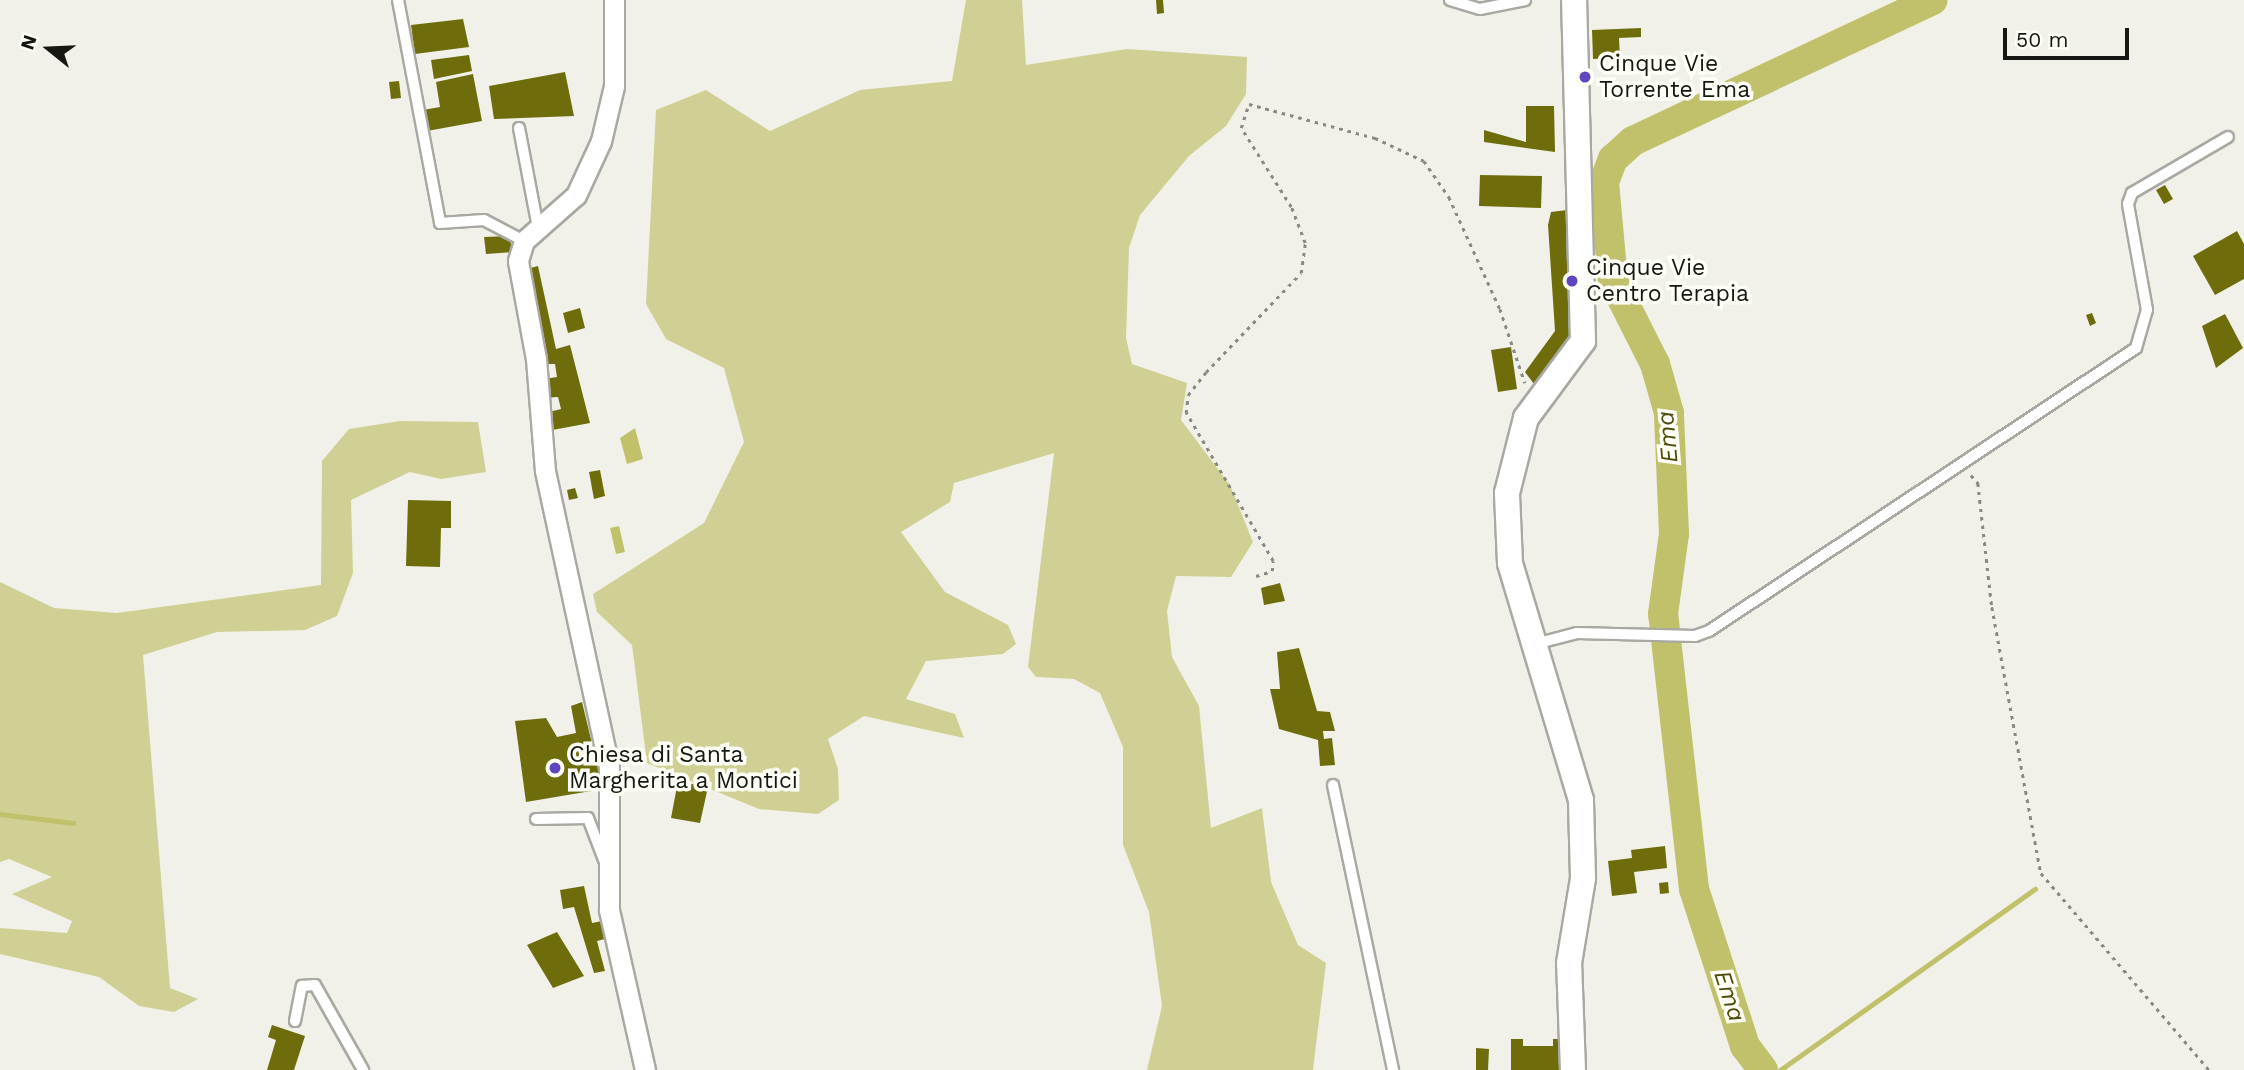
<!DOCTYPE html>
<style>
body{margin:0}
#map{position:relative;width:2244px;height:1070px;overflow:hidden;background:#f1f1e9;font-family:"Work Sans",sans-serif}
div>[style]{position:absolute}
.green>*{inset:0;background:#d0d094}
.water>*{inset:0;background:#c2c16b}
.stream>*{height:5px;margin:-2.5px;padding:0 2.5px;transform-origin:2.5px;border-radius:2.5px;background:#c2c16b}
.river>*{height:30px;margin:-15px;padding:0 15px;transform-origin:15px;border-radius:15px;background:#c2c16b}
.building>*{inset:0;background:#6f6d0b}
.path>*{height:2.5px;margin-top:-1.25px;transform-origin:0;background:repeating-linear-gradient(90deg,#898984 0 3.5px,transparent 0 8.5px)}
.roads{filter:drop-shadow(2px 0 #a9a9a2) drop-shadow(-2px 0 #a9a9a2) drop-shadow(0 2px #a9a9a2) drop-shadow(0 -2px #a9a9a2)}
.service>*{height:10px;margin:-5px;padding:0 5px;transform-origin:5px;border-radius:5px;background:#fff}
.minor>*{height:19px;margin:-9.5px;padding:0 9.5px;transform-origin:9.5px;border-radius:9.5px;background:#fff}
.tertiary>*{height:24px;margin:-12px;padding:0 12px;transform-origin:12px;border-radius:12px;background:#fff}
.dots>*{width:19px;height:19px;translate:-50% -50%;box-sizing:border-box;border:4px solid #fefff7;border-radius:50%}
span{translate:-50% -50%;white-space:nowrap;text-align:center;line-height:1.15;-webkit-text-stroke:7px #fefff7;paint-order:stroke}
.poi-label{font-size:23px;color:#161613}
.left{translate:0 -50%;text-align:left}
.water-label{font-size:24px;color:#4e4c09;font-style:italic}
.north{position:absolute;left:14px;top:14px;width:70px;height:70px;-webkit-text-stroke:5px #fefff7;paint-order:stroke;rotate:288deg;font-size:19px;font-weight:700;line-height:28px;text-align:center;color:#161613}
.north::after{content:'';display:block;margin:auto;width:24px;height:32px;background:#161613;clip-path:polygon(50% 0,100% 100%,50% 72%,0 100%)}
.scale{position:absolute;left:2003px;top:28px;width:126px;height:32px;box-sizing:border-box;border:4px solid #161613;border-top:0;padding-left:9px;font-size:21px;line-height:24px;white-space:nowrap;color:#161613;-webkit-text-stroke:5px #fefff7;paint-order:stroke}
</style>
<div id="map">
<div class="green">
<i style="clip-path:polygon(966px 0,1022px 0,1026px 65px,1127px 49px,1247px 57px,1246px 94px,1226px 126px,1189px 156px,1140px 215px,1129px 248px,1126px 338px,1132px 364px,1187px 383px,1181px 420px,1230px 485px,1253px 542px,1231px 577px,1176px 576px,1167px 611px,1172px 657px,1199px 706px,1211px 828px,1262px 808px,1271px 882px,1298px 945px,1326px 963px,1313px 1070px,1147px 1070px,1162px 1006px,1149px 912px,1123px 845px,1123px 747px,1100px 693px,1074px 679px,1036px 677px,1028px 667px,1054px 453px,954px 483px,950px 502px,901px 532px,945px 592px,1008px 625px,1016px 644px,1003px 654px,926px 661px,906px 699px,955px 714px,964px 738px,864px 716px,828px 739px,838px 769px,839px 800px,818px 814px,759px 809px,647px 763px,632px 645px,597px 612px,593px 594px,704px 523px,744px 442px,724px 368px,666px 339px,646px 304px,656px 110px,706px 90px,770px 131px,860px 90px,952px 81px)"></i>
<i style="clip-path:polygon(400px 421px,478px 422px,486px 472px,441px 479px,410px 472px,351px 500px,353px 573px,337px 616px,305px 630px,217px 632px,143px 655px,170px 988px,198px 999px,174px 1012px,139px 1006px,99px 977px,0 954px,0 928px,67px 933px,72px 921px,12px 894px,52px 877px,9px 859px,0 862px,0 582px,54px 608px,117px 613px,321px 585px,322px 461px,349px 429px)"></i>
</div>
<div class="water">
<i style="clip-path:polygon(635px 428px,643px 459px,627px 464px,620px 438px)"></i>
<i style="clip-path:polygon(619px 526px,625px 552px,616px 554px,610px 528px)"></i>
</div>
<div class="stream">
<i style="left:0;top:814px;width:74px;rotate:7deg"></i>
<i style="left:1780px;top:1070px;width:313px;rotate:-35.4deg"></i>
</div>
<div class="river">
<i style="left:1763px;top:1070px;width:30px;rotate:-127deg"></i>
<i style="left:1745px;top:1046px;width:165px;rotate:-108deg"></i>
<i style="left:1694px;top:889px;width:277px;rotate:-96.4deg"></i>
<i style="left:1663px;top:614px;width:81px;rotate:-82.2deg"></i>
<i style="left:1674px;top:534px;width:121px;rotate:-92.4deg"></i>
<i style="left:1669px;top:413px;width:51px;rotate:-105.9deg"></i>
<i style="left:1655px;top:364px;width:93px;rotate:-116.8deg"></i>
<i style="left:1613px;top:281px;width:99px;rotate:-95.2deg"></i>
<i style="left:1604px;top:182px;width:25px;rotate:-69deg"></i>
<i style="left:1613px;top:159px;width:27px;rotate:-42deg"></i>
<i style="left:1633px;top:141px;width:331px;rotate:-25.2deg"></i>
</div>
<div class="building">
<i style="clip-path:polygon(1156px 0,1163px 0,1164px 13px,1157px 14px)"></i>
<i style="clip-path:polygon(463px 19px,469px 47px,415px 54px,411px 25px)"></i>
<i style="clip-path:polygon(1641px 28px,1641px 37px,1619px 38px,1620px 58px,1593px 59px,1592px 30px)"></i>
<i style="clip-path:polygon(469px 55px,472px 71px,434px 79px,431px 60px)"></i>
<i style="clip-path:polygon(565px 72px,574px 116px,494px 119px,489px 86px)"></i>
<i style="clip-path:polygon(473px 74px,482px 121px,427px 131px,423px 110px,440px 107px,436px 82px)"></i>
<i style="clip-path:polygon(399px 81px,401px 98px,391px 99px,389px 82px)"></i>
<i style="clip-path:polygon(1526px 106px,1554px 106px,1555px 152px,1484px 142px,1484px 130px,1526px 142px)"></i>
<i style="clip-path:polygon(1480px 175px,1542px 176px,1541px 208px,1479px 206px)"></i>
<i style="clip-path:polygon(2165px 185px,2173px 199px,2164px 204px,2156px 190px)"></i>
<i style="clip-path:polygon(1567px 210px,1570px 337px,1556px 367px,1534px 384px,1525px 372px,1555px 331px,1548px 225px,1551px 212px)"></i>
<i style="clip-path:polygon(2237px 231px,2244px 244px,2244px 279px,2215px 295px,2193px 256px)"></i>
<i style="clip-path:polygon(509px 236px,513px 252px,486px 254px,484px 237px)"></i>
<i style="clip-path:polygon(538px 266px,556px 349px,570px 345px,590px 423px,547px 431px,545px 413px,561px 409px,558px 397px,543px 398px,544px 379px,557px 377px,555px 364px,544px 364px,523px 270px)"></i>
<i style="clip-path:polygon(580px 308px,585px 328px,568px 333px,563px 313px)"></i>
<i style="clip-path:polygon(2092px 313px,2096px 323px,2090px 326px,2086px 315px)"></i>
<i style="clip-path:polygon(2225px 314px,2243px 348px,2216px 368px,2202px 326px)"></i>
<i style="clip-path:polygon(1511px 347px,1517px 389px,1498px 392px,1491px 350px)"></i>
<i style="clip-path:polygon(600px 470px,605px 496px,594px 499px,589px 472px)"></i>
<i style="clip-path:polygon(575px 488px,578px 498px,569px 500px,567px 490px)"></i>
<i style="clip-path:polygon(408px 500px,451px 501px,451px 528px,441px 528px,440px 567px,406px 566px)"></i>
<i style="clip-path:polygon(1280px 583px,1285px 601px,1264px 605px,1261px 588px)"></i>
<i style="clip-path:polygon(1299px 648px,1317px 711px,1330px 712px,1335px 731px,1323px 731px,1324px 739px,1332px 738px,1335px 765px,1320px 766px,1318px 740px,1279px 729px,1270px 689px,1280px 689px,1277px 652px)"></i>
<i style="clip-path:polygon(582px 702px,603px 789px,526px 802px,515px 721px,546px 718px,557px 737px,576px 733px,571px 706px)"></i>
<i style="clip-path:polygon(678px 781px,708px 787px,700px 823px,671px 818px)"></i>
<i style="clip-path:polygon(1665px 846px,1667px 868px,1634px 872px,1637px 893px,1612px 896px,1608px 861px,1632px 858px,1631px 850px)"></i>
<i style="clip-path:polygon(1668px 882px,1669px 893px,1660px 894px,1659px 883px)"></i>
<i style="clip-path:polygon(584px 886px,592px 923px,602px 921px,605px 939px,597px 941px,605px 971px,594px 973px,574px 907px,563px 909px,560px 890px)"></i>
<i style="clip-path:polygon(557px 932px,584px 976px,553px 988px,527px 945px)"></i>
<i style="clip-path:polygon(272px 1025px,305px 1036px,294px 1070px,267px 1070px,276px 1040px,268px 1037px)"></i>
<i style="clip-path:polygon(1511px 1039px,1523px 1039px,1523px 1046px,1553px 1046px,1553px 1039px,1563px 1039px,1564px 1070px,1511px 1070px)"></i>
<i style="clip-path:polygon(1476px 1048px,1489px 1049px,1488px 1070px,1476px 1070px)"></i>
</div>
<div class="path">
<i style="left:1971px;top:475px;width:11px;rotate:49deg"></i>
<i style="left:1978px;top:483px;width:125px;rotate:83.6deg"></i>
<i style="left:1992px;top:607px;width:270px;rotate:79.6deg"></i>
<i style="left:2041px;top:873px;width:259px;rotate:49.5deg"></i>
<i style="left:1256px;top:576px;width:17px;rotate:-17deg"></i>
<i style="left:1272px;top:571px;width:10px;rotate:-84deg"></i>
<i style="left:1273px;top:561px;width:172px;rotate:-120.4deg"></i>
<i style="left:1186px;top:413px;width:18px;rotate:-84deg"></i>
<i style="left:1188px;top:395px;width:29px;rotate:-52deg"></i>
<i style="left:1206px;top:372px;width:137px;rotate:-46.2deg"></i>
<i style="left:1301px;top:273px;width:30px;rotate:-82deg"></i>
<i style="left:1305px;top:243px;width:39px;rotate:-111deg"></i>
<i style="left:1291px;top:207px;width:93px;rotate:-122.3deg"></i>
<i style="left:1241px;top:128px;width:25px;rotate:-72deg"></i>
<i style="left:1249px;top:104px;width:131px;rotate:15.1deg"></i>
<i style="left:1375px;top:138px;width:54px;rotate:25.1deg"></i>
<i style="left:1424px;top:161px;width:44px;rotate:55.2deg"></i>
<i style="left:1449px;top:197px;width:123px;rotate:65.5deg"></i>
<i style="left:1500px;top:309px;width:78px;rotate:71.3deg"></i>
</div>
<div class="roads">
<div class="service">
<i style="left:398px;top:0;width:227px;rotate:79.3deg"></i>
<i style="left:440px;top:223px;width:44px;rotate:-3.9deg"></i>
<i style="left:484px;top:220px;width:45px;rotate:27.7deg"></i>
<i style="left:1450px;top:0;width:31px;rotate:17deg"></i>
<i style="left:1480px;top:9px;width:46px;rotate:-11.3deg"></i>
<i style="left:519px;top:128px;width:102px;rotate:79.2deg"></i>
<i style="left:1535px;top:644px;width:43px;rotate:-14.7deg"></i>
<i style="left:1577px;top:633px;width:118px;rotate:1.5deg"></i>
<i style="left:1695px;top:636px;width:15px;rotate:-20deg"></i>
<i style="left:1709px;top:631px;width:512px;rotate:-33.53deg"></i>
<i style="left:2136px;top:348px;width:40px;rotate:-74deg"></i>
<i style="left:2147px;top:310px;width:108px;rotate:-100.2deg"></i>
<i style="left:2128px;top:204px;width:12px;rotate:-70deg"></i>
<i style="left:2132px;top:193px;width:111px;rotate:-30.3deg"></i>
<i style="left:1333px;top:785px;width:291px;rotate:78.1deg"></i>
<i style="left:536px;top:819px;width:52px;rotate:-1.1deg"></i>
<i style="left:588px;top:818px;width:45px;rotate:69.1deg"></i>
<i style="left:295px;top:1021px;width:36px;rotate:-79deg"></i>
<i style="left:302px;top:986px;width:13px;rotate:-4deg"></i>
<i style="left:315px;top:985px;width:98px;rotate:60.5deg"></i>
</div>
<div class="minor">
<i style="left:614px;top:0;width:86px;rotate:90deg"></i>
<i style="left:614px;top:86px;width:57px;rotate:103.3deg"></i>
<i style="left:601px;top:141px;width:60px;rotate:114.8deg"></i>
<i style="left:576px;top:195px;width:69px;rotate:138.5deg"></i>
<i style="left:524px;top:241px;width:21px;rotate:107deg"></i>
<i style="left:518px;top:261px;width:100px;rotate:79.6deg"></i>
<i style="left:536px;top:359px;width:112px;rotate:85.4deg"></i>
<i style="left:545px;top:471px;width:302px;rotate:77.8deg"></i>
<i style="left:609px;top:766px;width:144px;rotate:90deg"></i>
<i style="left:609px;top:910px;width:164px;rotate:77.3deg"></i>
</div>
<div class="tertiary">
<i style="left:1573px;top:1070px;width:107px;rotate:-92.1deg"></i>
<i style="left:1569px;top:963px;width:86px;rotate:-80.6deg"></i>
<i style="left:1583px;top:878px;width:78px;rotate:-91.5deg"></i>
<i style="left:1581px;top:800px;width:247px;rotate:-106.7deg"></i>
<i style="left:1510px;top:563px;width:70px;rotate:-92.5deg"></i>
<i style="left:1507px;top:493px;width:77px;rotate:-75.8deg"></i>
<i style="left:1526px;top:418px;width:96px;rotate:-53.5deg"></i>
<i style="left:1583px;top:341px;width:341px;rotate:-91.5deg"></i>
</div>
</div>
<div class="dots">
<i style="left:1585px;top:77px;background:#6046be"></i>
<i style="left:1572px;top:281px;background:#6046be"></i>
<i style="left:555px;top:768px;background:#6046be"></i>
</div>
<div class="poi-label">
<span class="left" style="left:1599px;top:77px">Cinque Vie<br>Torrente Ema</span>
<span class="left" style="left:1586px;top:281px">Cinque Vie<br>Centro Terapia</span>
<span class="left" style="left:569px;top:768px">Chiesa di Santa<br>Margherita a Montici</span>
</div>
<div class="water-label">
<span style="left:1668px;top:437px;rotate:-95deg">Ema</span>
<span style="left:1729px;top:996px;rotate:72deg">Ema</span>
</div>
<div class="north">N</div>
<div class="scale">50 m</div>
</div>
